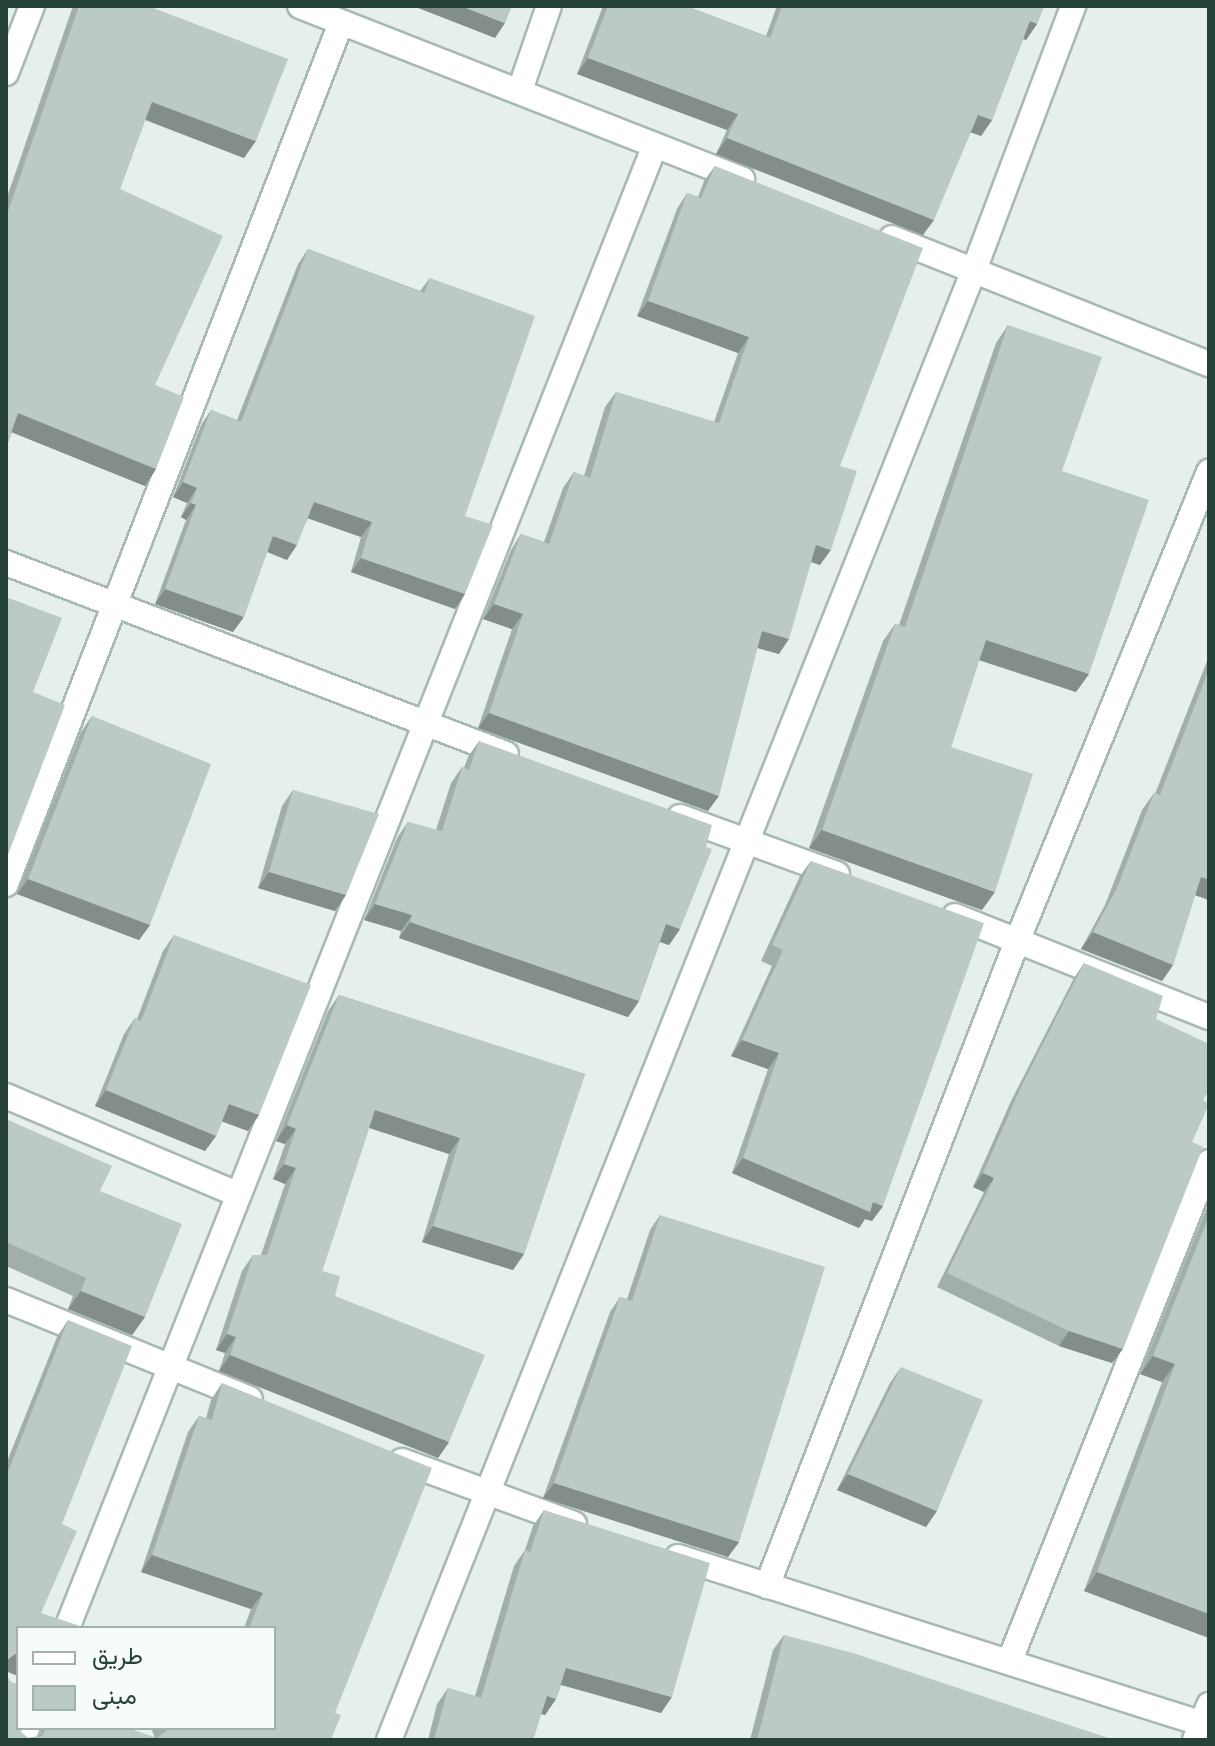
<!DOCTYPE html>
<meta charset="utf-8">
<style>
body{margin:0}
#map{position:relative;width:1215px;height:1746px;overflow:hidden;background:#e6efeb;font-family:Montserrat,Vazirmatn,sans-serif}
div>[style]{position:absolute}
.roads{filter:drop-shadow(2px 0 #a8b8b2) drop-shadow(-2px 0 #a8b8b2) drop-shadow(0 2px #a8b8b2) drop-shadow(0 -2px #a8b8b2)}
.minor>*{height:24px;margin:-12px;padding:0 12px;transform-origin:12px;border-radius:12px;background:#fff}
.wall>*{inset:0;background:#a1aea9}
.shaded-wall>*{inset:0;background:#838d89}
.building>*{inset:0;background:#bbcac4}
span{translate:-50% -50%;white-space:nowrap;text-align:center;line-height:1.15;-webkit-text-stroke:8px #f7fbf9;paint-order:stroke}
.frame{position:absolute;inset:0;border:8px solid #24423a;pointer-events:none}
.legend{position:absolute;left:16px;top:1626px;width:260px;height:104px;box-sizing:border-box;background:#f7fbf9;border:2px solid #a3b1ad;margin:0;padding:10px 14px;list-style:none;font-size:24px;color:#24423a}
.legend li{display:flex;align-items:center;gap:16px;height:40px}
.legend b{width:40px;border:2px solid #a3b1ad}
</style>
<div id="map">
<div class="roads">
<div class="minor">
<i style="left:300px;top:6px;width:475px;rotate:21.4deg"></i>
<i style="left:6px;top:73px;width:72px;rotate:-68.8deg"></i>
<i style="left:520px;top:90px;width:89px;rotate:-71deg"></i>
<i style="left:892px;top:238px;width:341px;rotate:21.7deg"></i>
<i style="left:6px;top:563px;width:535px;rotate:20.91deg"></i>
<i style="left:680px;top:817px;width:167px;rotate:20deg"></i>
<i style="left:6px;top:884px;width:924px;rotate:-68.74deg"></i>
<i style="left:955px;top:916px;width:273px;rotate:21.7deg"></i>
<i style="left:6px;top:1096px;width:251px;rotate:23deg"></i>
<i style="left:6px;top:1300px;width:263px;rotate:22.1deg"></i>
<i style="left:402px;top:1461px;width:183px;rotate:20.1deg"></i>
<i style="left:678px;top:1557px;width:557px;rotate:17.65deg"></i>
<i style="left:767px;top:1586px;width:694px;rotate:-68.8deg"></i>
<i style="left:1018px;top:939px;width:505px;rotate:-67.76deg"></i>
<i style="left:67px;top:1628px;width:1595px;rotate:-68.37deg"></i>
<i style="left:1010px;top:1660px;width:536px;rotate:-68.22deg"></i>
<i style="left:22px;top:1740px;width:13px;rotate:-67deg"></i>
<i style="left:389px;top:1740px;width:1582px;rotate:-68.3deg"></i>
<i style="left:974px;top:270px;width:282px;rotate:-69.4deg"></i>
<i style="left:1195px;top:1740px;width:38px;rotate:-68deg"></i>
</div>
</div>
<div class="wall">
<i style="clip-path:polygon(73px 6px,148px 6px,244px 158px,145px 120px,120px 189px,155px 385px,156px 469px,145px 486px,12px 432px,6px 448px,6px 200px)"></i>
<i style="clip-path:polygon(603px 6px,686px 6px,766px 36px,777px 6px,1044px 6px,1037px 24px,1026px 40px,1023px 39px,992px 120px,981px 136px,971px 132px,923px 235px,716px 154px,727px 130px,577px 74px)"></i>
<i style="clip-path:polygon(715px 166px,840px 466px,820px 565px,811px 562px,779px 654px,757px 648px,708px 811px,478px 728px,512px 629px,483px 619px,511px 550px,521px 534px,544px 542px,563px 488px,574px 472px,584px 476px,605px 407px,616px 392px,714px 422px,738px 353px,637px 316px,677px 209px,687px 193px,698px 197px,704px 181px)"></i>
<i style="clip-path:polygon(308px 249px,420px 291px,430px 278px,465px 516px,465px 594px,455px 609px,351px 572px,361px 537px,308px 518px,287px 560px,267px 552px,233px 632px,155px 604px,186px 520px,181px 517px,187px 503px,173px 497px,201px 425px,211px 410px,237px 420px,298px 264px)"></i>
<i style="clip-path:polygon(1008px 325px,1062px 471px,1089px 674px,1076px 692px,979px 660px,951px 747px,982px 910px,809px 848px,883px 641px,895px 624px,899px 625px,996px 343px)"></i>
<i style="clip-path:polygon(1209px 656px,1209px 900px,1195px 895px,1173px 965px,1162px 981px,1081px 949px,1105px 905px,1142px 810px,1154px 793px,1155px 794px)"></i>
<i style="clip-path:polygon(92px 716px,150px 925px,139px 940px,17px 894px,81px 732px)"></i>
<i style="clip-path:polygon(479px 741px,680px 929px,669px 945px,660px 942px,639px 1001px,628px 1017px,399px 938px,401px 931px,364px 920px,397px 838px,408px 822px,436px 830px,451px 783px,462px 767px,464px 768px,468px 757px)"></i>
<i style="clip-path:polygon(293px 790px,346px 895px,335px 911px,258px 888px,282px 806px)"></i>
<i style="clip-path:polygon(811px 861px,883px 1206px,872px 1221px,865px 1219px,859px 1228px,732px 1173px,768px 1069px,731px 1056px,772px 966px,761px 961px,800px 876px)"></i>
<i style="clip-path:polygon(174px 935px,259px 1115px,248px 1131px,222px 1121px,216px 1136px,205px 1151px,95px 1106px,124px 1034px,135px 1018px,137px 1019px,163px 951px)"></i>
<i style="clip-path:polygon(1084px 963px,1156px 1019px,1203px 1100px,1192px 1142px,1112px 1363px,1059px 1346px,937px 1287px,984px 1192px,973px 1187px,1011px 1101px,1074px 978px)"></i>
<i style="clip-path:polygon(339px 995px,585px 1074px,524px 1254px,513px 1270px,422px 1242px,449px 1154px,369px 1128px,322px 1271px,335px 1296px,449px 1442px,438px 1458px,219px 1371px,225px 1353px,216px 1350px,242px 1271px,253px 1255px,261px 1255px,285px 1184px,273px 1179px,285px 1144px,276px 1141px,328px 1011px)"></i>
<i style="clip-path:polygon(6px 1119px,100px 1191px,145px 1317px,132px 1335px,68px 1309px,73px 1296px,6px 1266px)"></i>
<i style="clip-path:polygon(1209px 1202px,1209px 1638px,1084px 1591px,1162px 1382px,1140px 1374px)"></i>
<i style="clip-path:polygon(660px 1215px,739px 1542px,728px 1557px,543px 1498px,610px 1312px,620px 1297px,627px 1299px,650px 1230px)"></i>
<i style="clip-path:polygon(68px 1320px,62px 1524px,41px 1613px,18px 1676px,6px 1671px,6px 1464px,57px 1337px)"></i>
<i style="clip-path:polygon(901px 1367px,926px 1527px,837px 1490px,890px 1383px)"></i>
<i style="clip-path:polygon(222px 1383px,335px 1713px,331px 1740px,6px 1740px,21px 1732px,28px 1738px,39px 1736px,41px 1733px,40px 1728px,127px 1728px,155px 1738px,151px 1728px,274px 1728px,274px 1628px,244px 1628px,251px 1609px,141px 1572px,188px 1432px,199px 1416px,206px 1418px,211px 1400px)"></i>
<i style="clip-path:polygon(544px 1510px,661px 1713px,561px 1685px,556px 1699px,545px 1715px,541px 1714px,533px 1740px,428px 1740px,437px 1704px,448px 1688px,475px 1696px,514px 1566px,525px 1550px,533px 1526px)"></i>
<i style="clip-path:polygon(784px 1635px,1114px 1740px,750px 1740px,773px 1650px)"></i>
</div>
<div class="shaded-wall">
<i style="clip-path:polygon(413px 6px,461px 6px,505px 23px,495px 38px)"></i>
<i style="clip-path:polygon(1030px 21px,1037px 24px,1026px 40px,1019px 37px)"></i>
<i style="clip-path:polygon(588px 58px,738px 114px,727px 130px,577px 74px)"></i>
<i style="clip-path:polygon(152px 102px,256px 141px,244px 158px,141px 118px)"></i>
<i style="clip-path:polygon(978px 115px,992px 120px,981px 136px,967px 131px)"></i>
<i style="clip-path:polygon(727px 138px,934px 220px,923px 235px,716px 154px)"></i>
<i style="clip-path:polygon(648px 301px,749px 337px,738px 353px,637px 316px)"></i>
<i style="clip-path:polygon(18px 413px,156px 469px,145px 486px,6px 430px)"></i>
<i style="clip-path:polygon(183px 482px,197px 488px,187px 503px,173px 497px)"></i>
<i style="clip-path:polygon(314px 502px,372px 522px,361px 537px,304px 517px)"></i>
<i style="clip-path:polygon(191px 503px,196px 505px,186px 520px,181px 517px)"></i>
<i style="clip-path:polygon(273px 536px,297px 545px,287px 560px,263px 550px)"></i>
<i style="clip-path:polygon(816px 545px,831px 550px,820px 565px,805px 560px)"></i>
<i style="clip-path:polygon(361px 558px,465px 594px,455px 609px,351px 572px)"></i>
<i style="clip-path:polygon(165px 589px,244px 617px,233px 632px,155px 604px)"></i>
<i style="clip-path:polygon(494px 604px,523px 614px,512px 629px,483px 619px)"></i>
<i style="clip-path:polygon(762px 631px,789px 639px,779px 654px,751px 646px)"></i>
<i style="clip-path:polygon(986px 640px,1089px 674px,1076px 692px,973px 658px)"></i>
<i style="clip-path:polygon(489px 713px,719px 796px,708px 811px,478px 728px)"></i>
<i style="clip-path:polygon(822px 830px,995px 892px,982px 910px,809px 848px)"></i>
<i style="clip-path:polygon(269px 872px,346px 895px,335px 911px,258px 888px)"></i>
<i style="clip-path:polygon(1201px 877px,1209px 880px,1209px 900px,1189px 893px)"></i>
<i style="clip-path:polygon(28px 879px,150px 925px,139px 940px,17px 894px)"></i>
<i style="clip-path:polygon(375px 904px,412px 915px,401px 931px,364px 920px)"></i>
<i style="clip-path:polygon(410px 922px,639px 1001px,628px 1017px,399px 938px)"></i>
<i style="clip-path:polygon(666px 924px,680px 929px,669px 945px,655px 940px)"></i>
<i style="clip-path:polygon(1093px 932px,1173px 965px,1162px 981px,1081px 949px)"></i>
<i style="clip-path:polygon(742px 1040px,779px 1053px,768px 1069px,731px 1056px)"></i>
<i style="clip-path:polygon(106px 1090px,216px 1136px,205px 1151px,95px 1106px)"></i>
<i style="clip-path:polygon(229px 1104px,259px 1115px,248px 1131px,218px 1120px)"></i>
<i style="clip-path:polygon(375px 1110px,460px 1138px,449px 1154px,364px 1126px)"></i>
<i style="clip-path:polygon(287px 1125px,296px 1129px,285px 1144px,276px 1141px)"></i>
<i style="clip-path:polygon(743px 1158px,883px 1206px,872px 1221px,865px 1219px,859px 1228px,732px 1173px)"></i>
<i style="clip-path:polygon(284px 1164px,296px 1168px,285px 1184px,273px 1179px)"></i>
<i style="clip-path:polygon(983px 1173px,994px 1178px,984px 1192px,973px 1187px)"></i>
<i style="clip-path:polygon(433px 1226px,524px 1254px,513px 1270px,422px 1242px)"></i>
<i style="clip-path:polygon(81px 1291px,145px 1317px,132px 1335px,68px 1309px)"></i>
<i style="clip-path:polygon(1069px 1331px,1123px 1349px,1112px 1363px,1059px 1346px)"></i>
<i style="clip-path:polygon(227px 1334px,236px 1337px,225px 1353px,216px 1350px)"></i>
<i style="clip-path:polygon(230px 1355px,449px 1442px,438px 1458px,219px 1371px)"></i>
<i style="clip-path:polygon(1153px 1356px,1175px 1364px,1162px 1382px,1140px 1374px)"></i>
<i style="clip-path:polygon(848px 1474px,937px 1511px,926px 1527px,837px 1490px)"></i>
<i style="clip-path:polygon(554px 1483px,739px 1542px,728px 1557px,543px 1498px)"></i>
<i style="clip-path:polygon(152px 1555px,263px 1593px,251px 1609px,141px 1572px)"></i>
<i style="clip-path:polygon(1097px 1572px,1209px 1614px,1209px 1638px,1084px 1591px)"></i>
<i style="clip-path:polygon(15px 1654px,18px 1655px,18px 1676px,6px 1671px,6px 1661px)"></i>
<i style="clip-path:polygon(566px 1668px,672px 1697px,661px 1713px,555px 1683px)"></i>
<i style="clip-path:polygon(547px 1696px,556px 1699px,545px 1715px,536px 1712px)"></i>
</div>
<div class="building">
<i style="clip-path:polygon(79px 6px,148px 6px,288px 59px,256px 141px,152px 102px,120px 189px,223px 236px,155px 385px,184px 397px,156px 469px,18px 413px,6px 448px,6px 217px)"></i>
<i style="clip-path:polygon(461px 6px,512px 6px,505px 23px)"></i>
<i style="clip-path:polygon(608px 6px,686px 6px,770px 38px,782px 6px,1044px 6px,1037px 24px,1030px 21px,992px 120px,978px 115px,934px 220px,727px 138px,738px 114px,588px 58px)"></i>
<i style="clip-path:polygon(715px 166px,923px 248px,840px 466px,857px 471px,831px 550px,816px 545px,789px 639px,762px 631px,719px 796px,489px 713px,523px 614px,494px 604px,521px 534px,549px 544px,574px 472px,590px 478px,616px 392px,719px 423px,749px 337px,648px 301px,687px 193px,701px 198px)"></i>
<i style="clip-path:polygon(308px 249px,424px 293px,430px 278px,535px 316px,465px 516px,493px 525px,465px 594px,361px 558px,372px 522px,314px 502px,297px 545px,273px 536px,244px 617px,165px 589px,196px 505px,191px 503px,197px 488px,183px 482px,211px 410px,241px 422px)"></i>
<i style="clip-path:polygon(1008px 325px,1102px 357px,1062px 471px,1149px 500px,1089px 674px,986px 640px,951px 747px,1033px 774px,995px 892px,822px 830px,895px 624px,905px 627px)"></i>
<i style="clip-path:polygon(6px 597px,62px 618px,33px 692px,65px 705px,6px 860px)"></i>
<i style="clip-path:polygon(1209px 669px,1209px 880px,1201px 877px,1173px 965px,1093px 932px,1117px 888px,1154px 793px,1160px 795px)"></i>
<i style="clip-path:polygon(92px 716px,211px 764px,150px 925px,28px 879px)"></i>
<i style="clip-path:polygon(479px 741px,712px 825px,706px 847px,712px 849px,680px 929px,666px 924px,639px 1001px,410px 922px,412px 915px,375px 904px,408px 822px,442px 831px,462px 767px,469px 770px)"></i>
<i style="clip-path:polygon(293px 790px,379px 814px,346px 895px,269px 872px)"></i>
<i style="clip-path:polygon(811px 861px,984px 923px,883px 1206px,873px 1202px,870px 1212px,743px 1158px,779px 1053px,742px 1040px,783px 950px,772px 945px)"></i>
<i style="clip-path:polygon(174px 935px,311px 985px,259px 1115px,229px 1104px,216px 1136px,106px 1090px,135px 1018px,141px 1021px)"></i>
<i style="clip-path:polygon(1084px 963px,1163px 996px,1156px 1019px,1209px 1044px,1209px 1090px,1203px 1100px,1209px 1104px,1192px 1142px,1203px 1147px,1123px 1349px,1069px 1331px,947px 1273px,994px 1178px,983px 1173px,1021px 1087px)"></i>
<i style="clip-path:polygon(339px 995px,585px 1074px,524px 1254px,433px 1226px,460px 1138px,375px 1110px,322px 1271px,340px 1276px,335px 1296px,485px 1355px,449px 1442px,230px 1355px,236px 1337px,227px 1334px,253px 1255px,267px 1255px,296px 1168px,284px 1164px,296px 1129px,287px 1125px)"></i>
<i style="clip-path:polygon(6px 1119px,112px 1166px,100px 1191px,182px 1224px,145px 1317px,81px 1291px,86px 1278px,6px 1242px)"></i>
<i style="clip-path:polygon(660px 1215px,825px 1267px,739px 1542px,554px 1483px,620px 1297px,632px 1301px)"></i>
<i style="clip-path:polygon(1209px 1216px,1209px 1614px,1097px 1572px,1175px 1364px,1153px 1356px)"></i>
<i style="clip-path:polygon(68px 1320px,132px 1346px,62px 1524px,77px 1531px,41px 1613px,86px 1628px,18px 1628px,18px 1655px,15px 1654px,6px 1661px,6px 1477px)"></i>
<i style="clip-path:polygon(901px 1367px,983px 1400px,937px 1511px,848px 1474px)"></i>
<i style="clip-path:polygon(222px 1383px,432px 1468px,335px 1713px,341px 1715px,331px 1740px,6px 1740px,6px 1675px,11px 1682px,18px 1684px,18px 1728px,22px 1728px,21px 1732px,28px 1738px,42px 1736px,46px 1728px,127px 1728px,157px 1738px,170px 1728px,274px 1728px,274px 1628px,249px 1628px,263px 1593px,152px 1555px,199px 1416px,212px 1420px)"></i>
<i style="clip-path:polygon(544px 1510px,710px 1563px,672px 1697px,566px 1668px,556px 1699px,547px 1696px,533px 1740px,434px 1740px,448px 1688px,481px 1698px,525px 1550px,530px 1552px)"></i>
<i style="clip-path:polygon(784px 1635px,853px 1653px,1114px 1740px,757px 1740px)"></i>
</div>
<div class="frame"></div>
<ul class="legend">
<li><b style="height:10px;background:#fff"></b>طريق</li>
<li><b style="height:22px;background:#bbcac4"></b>مبنى</li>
</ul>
</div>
